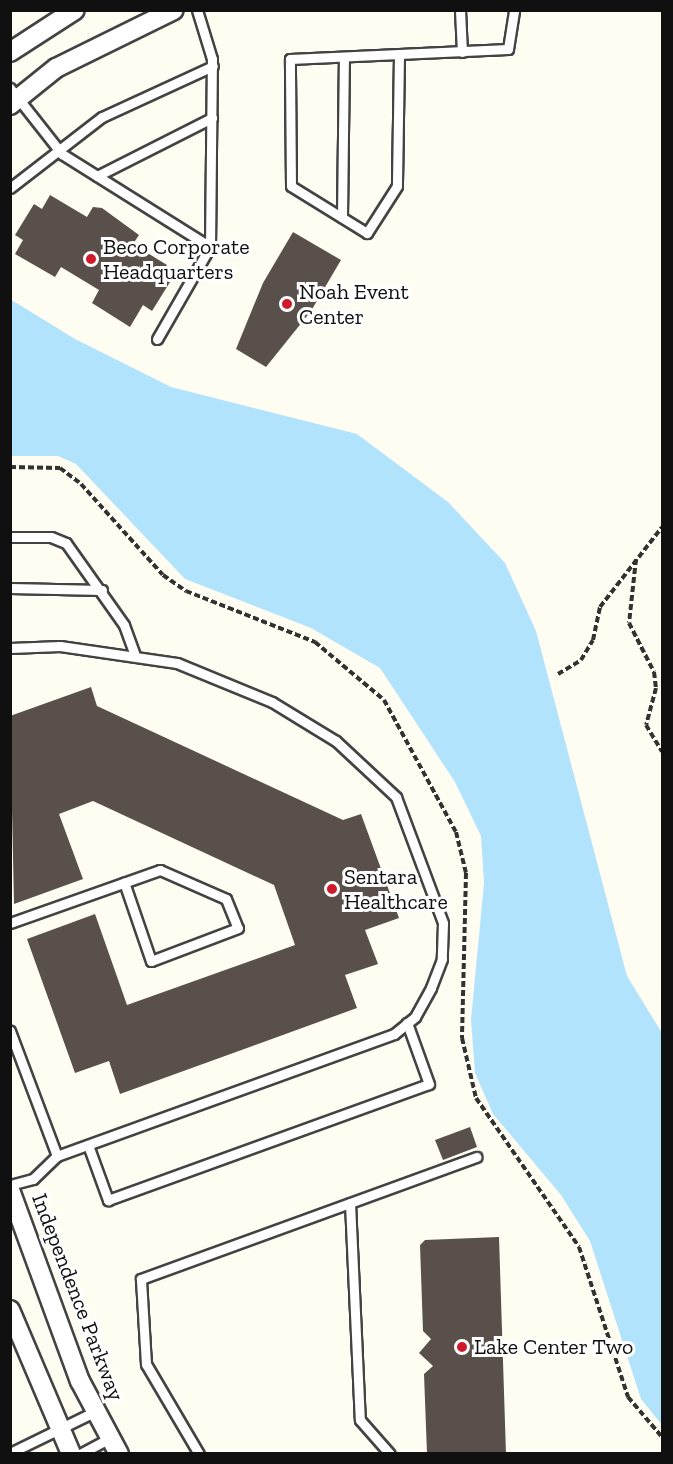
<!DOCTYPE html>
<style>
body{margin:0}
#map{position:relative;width:673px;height:1464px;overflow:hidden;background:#fffcf2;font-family:"Zilla Slab",serif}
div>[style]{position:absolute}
.water>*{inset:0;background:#b1e4fc}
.building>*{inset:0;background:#5a504b}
.path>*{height:4px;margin-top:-2px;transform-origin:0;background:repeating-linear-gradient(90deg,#323232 0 6px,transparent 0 9px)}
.roads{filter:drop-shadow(2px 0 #434343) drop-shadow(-2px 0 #434343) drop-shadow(0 2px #434343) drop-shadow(0 -2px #434343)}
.lane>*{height:9px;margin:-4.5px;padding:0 4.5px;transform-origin:4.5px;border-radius:4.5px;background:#fff}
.street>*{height:18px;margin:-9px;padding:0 9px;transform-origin:9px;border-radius:9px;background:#fff}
.dots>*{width:16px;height:16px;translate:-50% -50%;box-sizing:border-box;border:3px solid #fff;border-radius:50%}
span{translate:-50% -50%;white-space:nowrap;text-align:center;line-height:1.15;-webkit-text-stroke:6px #fff;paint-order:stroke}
.poi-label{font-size:22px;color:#101010}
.left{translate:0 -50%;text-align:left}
.street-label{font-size:22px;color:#101010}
.frame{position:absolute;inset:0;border:12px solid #101010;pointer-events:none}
</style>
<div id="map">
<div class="water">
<i style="clip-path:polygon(10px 299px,75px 339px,171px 387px,357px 434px,448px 502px,505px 563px,536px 631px,627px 976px,662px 1033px,662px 1425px,641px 1399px,590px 1241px,561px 1195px,493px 1114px,475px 1073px,471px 1020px,484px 883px,481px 836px,455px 782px,380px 668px,311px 628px,185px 579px,76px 464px,58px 456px,11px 456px)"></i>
</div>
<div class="building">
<i style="clip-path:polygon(50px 195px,87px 217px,93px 207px,102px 208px,139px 235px,133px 244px,167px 265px,161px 276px,170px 282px,152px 311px,143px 305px,130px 327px,92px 303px,99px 290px,61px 267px,55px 277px,15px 254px,23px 240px,15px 235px,34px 204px,42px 209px)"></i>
<i style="clip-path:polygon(293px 232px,341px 260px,311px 311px,266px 367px,236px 349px,263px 283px)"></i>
<i style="clip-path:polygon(91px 687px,97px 706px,343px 820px,361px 814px,399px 918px,365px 930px,378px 964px,345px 975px,357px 1008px,120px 1094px,109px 1061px,75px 1073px,27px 939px,95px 914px,127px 1005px,295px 945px,274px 885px,93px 801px,59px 814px,83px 879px,14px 904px,10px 716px)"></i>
<i style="clip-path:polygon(470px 1127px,477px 1147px,443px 1160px,435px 1140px)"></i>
<i style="clip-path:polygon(499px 1237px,506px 1454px,427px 1454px,424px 1374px,433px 1366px,419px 1353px,431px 1339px,423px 1331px,420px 1245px,425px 1240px)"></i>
</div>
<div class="path">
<i style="left:10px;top:467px;width:50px;rotate:1.1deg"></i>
<i style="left:60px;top:468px;width:26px;rotate:37deg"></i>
<i style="left:81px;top:484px;width:122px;rotate:48deg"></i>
<i style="left:163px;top:575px;width:28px;rotate:35deg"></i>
<i style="left:186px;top:591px;width:139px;rotate:21.6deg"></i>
<i style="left:315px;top:642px;width:90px;rotate:40deg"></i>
<i style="left:384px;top:700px;width:150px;rotate:61.4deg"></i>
<i style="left:456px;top:832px;width:42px;rotate:76.3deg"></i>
<i style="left:466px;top:873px;width:165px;rotate:91.4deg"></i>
<i style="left:462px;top:1038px;width:62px;rotate:76.9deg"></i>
<i style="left:476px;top:1098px;width:181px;rotate:55.3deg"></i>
<i style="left:579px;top:1247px;width:158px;rotate:71.9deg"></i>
<i style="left:628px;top:1397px;width:52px;rotate:49.6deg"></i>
<i style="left:636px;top:559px;width:64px;rotate:96.2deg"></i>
<i style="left:629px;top:623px;width:55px;rotate:63deg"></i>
<i style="left:654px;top:672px;width:16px;rotate:83deg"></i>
<i style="left:656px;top:688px;width:38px;rotate:105deg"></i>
<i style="left:646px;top:725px;width:31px;rotate:59deg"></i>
<i style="left:558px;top:674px;width:27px;rotate:-31deg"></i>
<i style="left:581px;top:660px;width:23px;rotate:-59deg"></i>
<i style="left:593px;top:640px;width:34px;rotate:-78deg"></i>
<i style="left:600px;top:607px;width:101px;rotate:-52.2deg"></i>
</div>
<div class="roads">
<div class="lane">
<i style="left:460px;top:10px;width:42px;rotate:87.3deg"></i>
<i style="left:399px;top:55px;width:131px;rotate:90.9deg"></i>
<i style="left:397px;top:186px;width:56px;rotate:122.6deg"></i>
<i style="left:367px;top:233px;width:89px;rotate:-148.3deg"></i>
<i style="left:291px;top:186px;width:127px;rotate:-90.5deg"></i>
<i style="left:290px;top:59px;width:218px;rotate:-2.6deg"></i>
<i style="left:508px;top:49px;width:39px;rotate:-81deg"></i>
<i style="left:10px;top:88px;width:84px;rotate:51.8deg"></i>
<i style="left:62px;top:154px;width:175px;rotate:32.1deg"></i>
<i style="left:210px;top:247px;width:188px;rotate:-89.4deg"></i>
<i style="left:212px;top:59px;width:51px;rotate:-107deg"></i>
<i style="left:97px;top:176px;width:129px;rotate:-26.8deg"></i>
<i style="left:10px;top:188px;width:116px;rotate:-37.7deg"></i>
<i style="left:102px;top:117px;width:122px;rotate:-24.7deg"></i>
<i style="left:342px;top:217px;width:160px;rotate:-89.3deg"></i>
<i style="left:157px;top:339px;width:106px;rotate:-60.1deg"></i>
<i style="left:10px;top:537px;width:41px"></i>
<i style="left:51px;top:537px;width:16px;rotate:22deg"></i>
<i style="left:66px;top:543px;width:100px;rotate:54.7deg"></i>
<i style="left:124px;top:625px;width:30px;rotate:70deg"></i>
<i style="left:10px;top:588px;width:92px;rotate:1.2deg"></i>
<i style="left:10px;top:648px;width:50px;rotate:-2.3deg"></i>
<i style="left:60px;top:646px;width:118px;rotate:8.3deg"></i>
<i style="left:177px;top:663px;width:103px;rotate:22.3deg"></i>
<i style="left:272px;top:702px;width:75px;rotate:31.4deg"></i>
<i style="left:336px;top:741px;width:82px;rotate:43deg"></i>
<i style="left:396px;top:797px;width:134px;rotate:69.5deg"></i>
<i style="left:443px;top:923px;width:36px;rotate:92deg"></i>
<i style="left:442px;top:959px;width:31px;rotate:111deg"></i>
<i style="left:431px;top:988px;width:33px;rotate:119deg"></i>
<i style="left:415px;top:1017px;width:27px;rotate:141deg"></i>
<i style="left:394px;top:1034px;width:358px;rotate:160.1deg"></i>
<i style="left:57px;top:1156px;width:134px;rotate:-110.6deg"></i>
<i style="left:10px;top:923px;width:159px;rotate:-19.5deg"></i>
<i style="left:160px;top:870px;width:72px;rotate:23.7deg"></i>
<i style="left:226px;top:899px;width:31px;rotate:68deg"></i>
<i style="left:238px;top:928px;width:93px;rotate:159.2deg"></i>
<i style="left:151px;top:961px;width:83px;rotate:-108.9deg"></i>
<i style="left:88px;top:1145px;width:59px;rotate:70deg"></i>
<i style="left:108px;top:1200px;width:341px;rotate:-19.9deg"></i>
<i style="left:429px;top:1084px;width:65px;rotate:-109.8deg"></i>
<i style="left:10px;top:1185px;width:24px;rotate:-15deg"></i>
<i style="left:33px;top:1179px;width:33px;rotate:-44deg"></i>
<i style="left:350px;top:1203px;width:217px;rotate:87.4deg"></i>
<i style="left:360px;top:1420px;width:45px;rotate:48.6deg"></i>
<i style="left:10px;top:1453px;width:96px;rotate:-26deg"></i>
<i style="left:80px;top:1454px;width:34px;rotate:-28deg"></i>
<i style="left:199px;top:1454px;width:104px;rotate:-120.5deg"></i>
<i style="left:146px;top:1364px;width:85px;rotate:-93.4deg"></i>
<i style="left:141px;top:1279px;width:357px;rotate:-20deg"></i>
</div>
<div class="street">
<i style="left:10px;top:52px;width:77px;rotate:-32.9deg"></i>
<i style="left:10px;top:105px;width:59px;rotate:-38.8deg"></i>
<i style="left:56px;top:68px;width:131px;rotate:-26.2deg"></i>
<i style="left:10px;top:1190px;width:203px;rotate:69.9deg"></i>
<i style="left:80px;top:1381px;width:83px;rotate:61.9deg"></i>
<i style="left:10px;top:1310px;width:156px;rotate:67deg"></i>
</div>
</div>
<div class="dots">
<i style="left:91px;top:259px;background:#cf192a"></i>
<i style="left:287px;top:304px;background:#cf192a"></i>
<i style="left:332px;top:889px;background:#cf192a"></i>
<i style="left:462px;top:1347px;background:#cf192a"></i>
</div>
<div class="poi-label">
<span class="left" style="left:103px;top:259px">Beco Corporate<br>Headquarters</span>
<span class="left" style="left:299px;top:304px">Noah Event<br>Center</span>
<span class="left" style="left:344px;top:889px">Sentara<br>Healthcare</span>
<span class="left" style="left:474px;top:1347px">Lake Center Two</span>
</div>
<div class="street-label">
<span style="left:78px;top:1297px;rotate:69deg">Independence Parkway</span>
</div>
<div class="frame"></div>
</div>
